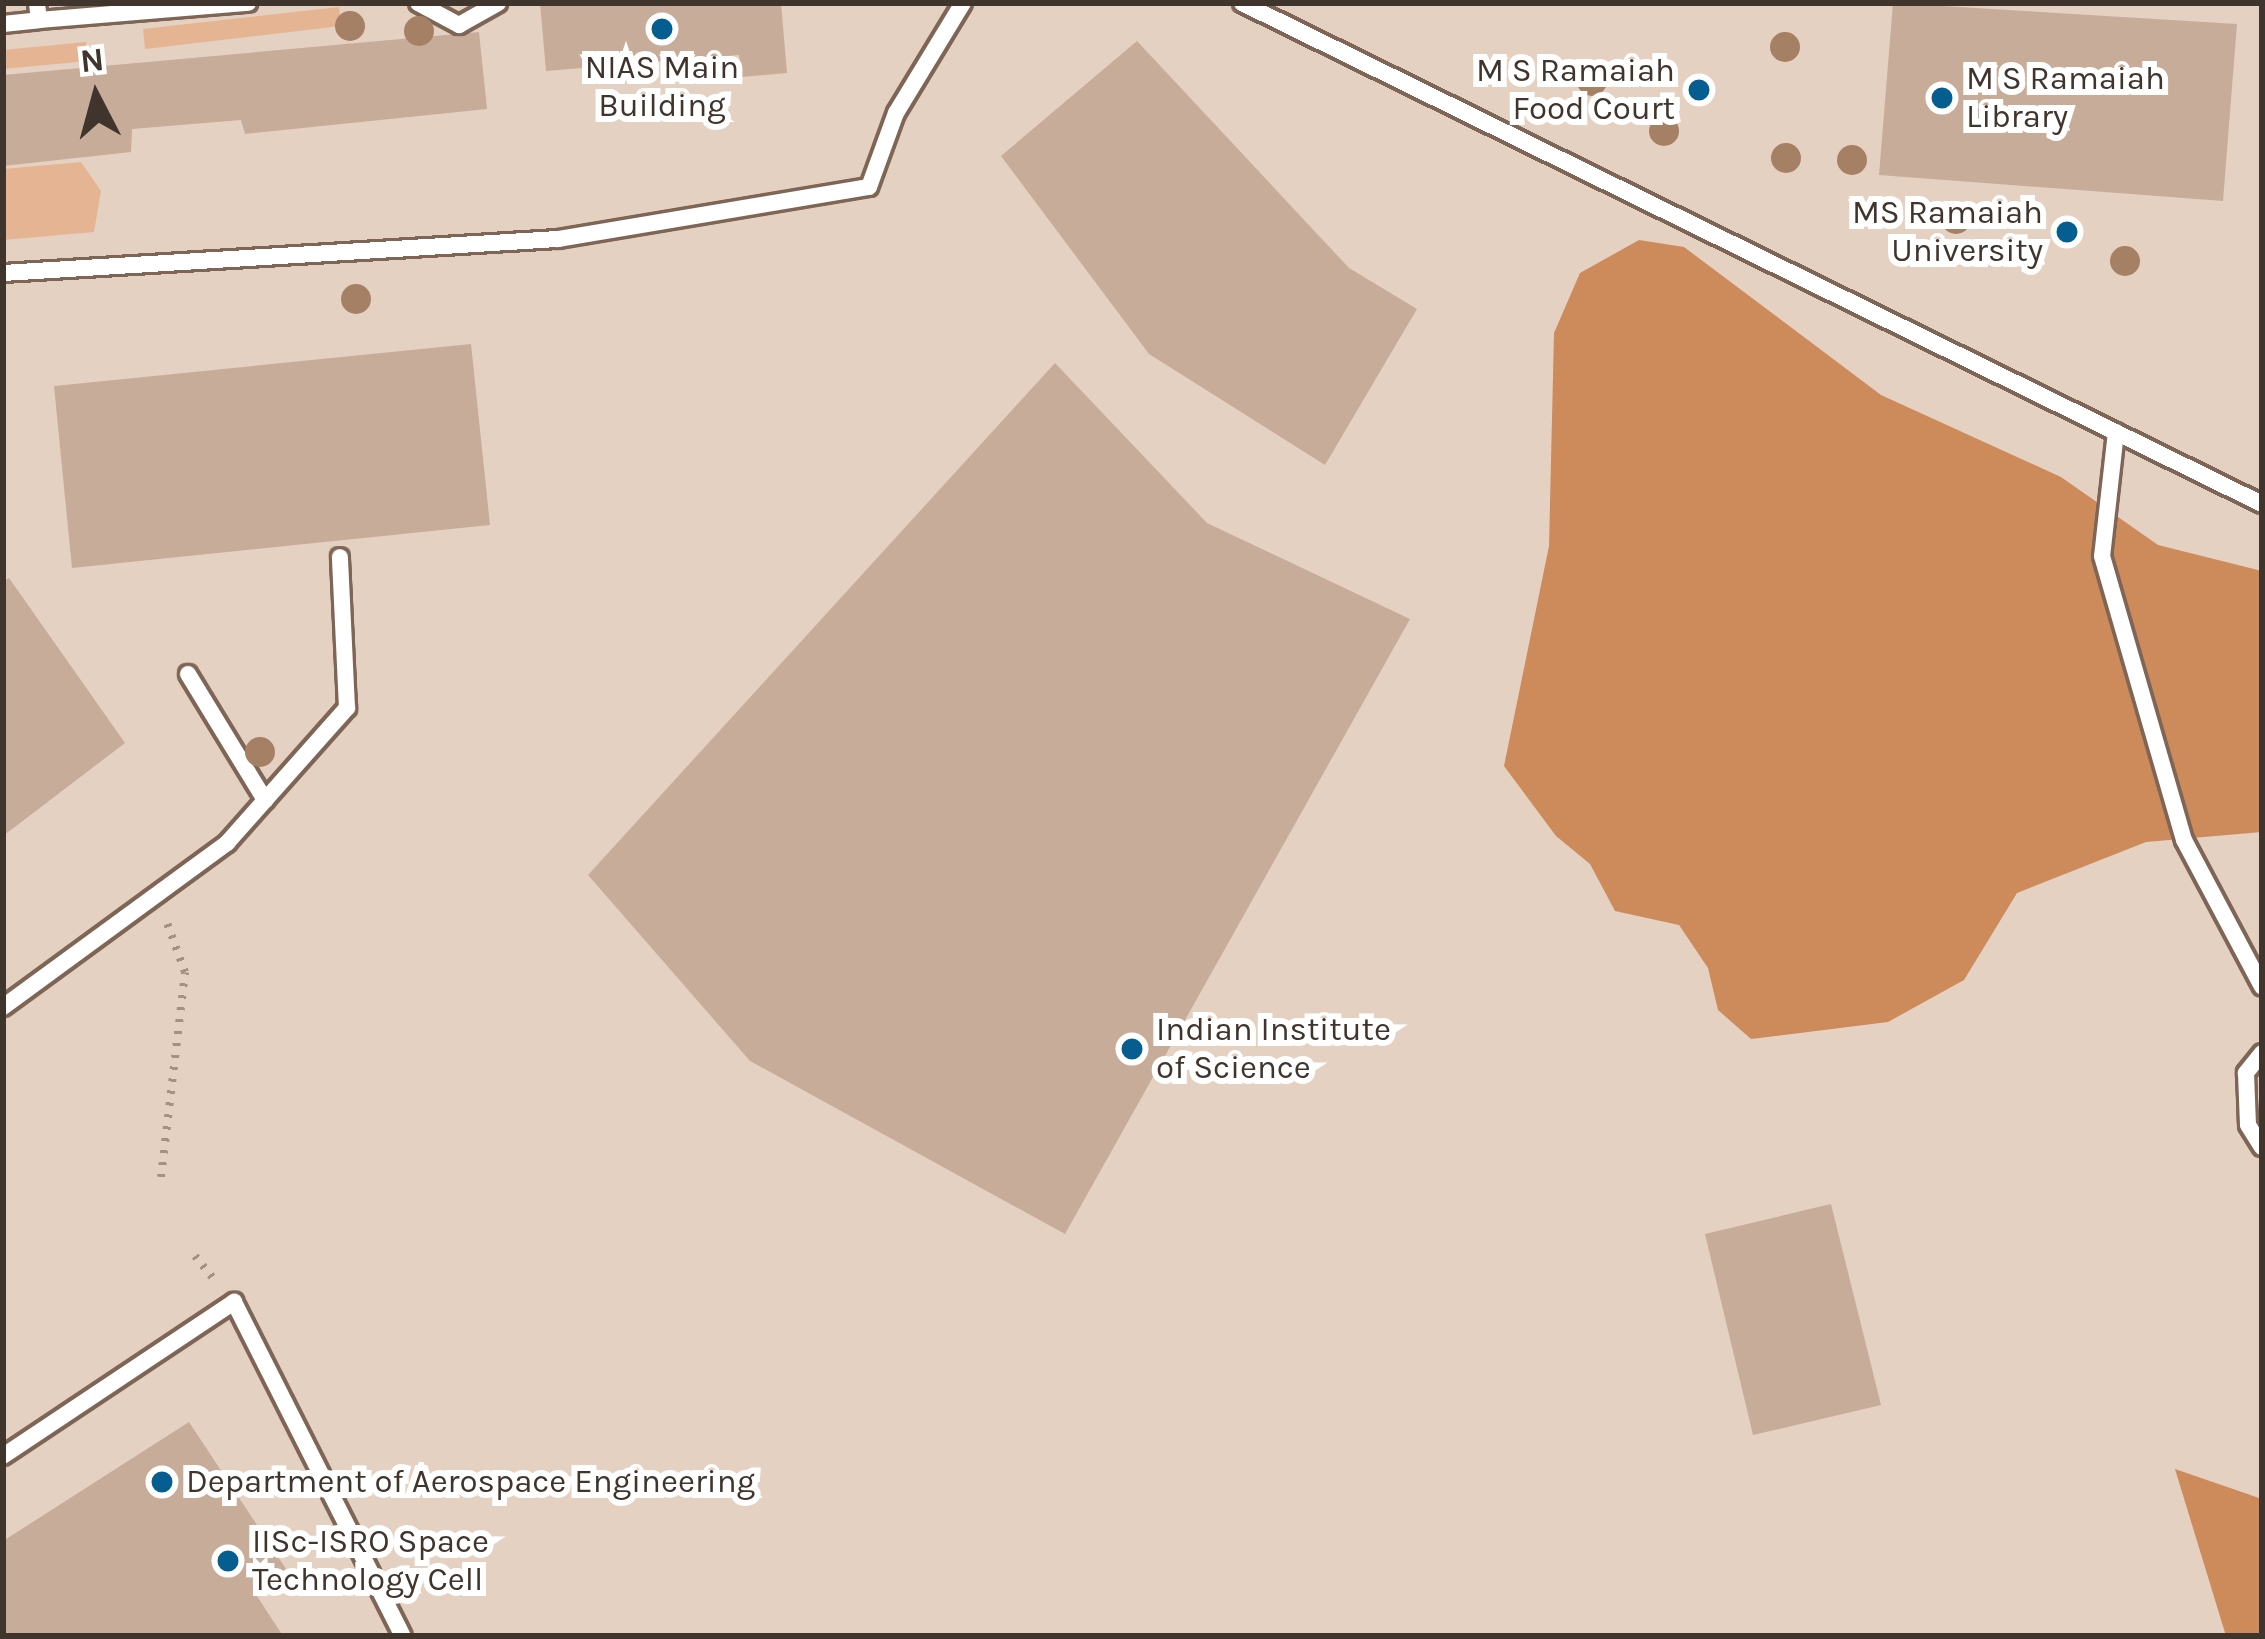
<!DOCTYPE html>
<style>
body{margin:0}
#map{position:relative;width:2265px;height:1639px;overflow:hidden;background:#f5d9c6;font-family:Karla,sans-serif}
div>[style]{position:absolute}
.education>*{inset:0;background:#e5d1c2}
.green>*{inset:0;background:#e5b492}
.forest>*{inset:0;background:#cd8a5a}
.building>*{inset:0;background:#c7ac99}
.path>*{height:8px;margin-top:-4px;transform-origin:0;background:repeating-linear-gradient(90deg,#a59182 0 3px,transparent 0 12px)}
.roads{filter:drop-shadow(3px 0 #7e6555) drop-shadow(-3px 0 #7e6555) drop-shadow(0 3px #7e6555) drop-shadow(0 -3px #7e6555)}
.service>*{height:16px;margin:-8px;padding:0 8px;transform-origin:8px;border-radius:8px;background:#fff}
.trees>*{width:30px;height:30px;margin:-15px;border-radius:50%;background:#a68064}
.dots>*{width:33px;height:33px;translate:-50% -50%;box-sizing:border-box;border:6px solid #fff;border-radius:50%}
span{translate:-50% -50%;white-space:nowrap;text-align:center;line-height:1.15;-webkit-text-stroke:12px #fff;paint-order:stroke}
.poi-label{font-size:33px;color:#40352d}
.right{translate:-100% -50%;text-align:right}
.left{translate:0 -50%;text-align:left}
.frame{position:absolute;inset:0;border:6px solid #40352d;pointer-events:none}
.north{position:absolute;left:36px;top:36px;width:120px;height:120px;-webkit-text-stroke:9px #fff;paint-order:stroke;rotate:354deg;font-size:33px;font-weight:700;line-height:48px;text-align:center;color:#40352d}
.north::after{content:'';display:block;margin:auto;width:42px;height:54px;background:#40352d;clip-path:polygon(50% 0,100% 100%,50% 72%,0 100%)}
</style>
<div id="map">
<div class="education">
<i style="clip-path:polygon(3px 3px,2262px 3px,2262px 1636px,3px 1636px)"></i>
</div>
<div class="green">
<i style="clip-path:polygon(339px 7px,341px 26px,145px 49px,143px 29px)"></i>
<i style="clip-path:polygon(86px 42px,88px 61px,3px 69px,3px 50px)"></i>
<i style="clip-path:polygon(81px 162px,101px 191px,94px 232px,3px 240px,3px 169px)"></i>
</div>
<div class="forest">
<i style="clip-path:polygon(1639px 240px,1684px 247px,1881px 395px,2061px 477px,2158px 545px,2262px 571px,2262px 832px,2146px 842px,2017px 893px,1964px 980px,1888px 1022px,1751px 1039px,1718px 1010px,1708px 968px,1679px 925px,1615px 911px,1590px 864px,1556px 836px,1504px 766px,1549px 546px,1554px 333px,1580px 273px)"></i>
<i style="clip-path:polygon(2175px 1469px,2262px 1499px,2262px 1636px,2226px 1636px)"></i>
</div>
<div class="building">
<i style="clip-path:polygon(540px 3px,781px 3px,787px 73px,741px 77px,739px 55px,546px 71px)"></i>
<i style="clip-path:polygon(1893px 3px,2237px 24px,2223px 201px,1879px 175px)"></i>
<i style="clip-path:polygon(479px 32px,487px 109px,245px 134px,241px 120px,132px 129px,131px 152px,3px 166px,3px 75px)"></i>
<i style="clip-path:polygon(1137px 41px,1349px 268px,1417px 309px,1325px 465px,1149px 354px,1001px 156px)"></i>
<i style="clip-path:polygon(471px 344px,490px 525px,72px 568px,54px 386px)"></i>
<i style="clip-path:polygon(1055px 363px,1207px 523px,1410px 619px,1065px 1234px,750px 1061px,588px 875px)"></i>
<i style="clip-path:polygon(9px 578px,125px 743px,3px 836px,3px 582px)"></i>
<i style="clip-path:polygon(1831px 1204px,1881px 1405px,1753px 1435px,1705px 1234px)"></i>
<i style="clip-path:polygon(189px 1422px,286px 1569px,253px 1590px,283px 1636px,3px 1636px,3px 1541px)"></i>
</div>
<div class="path">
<i style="left:161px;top:1177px;width:206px;rotate:-83.3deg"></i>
<i style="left:185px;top:972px;width:55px;rotate:-110.1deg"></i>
<i style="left:195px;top:1256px;width:35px;rotate:51deg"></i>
</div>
<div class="roads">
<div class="service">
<i style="left:418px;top:3px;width:47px;rotate:28.2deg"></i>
<i style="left:459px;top:25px;width:45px;rotate:-29.4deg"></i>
<i style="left:1242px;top:3px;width:1136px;rotate:26.16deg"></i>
<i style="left:39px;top:20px;width:210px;rotate:-4.7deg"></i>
<i style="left:3px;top:24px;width:36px;rotate:-6deg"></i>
<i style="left:39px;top:20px;width:17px;rotate:-97deg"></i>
<i style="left:3px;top:273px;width:556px;rotate:-3.51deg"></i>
<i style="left:558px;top:239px;width:315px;rotate:-9.5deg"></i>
<i style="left:869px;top:187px;width:79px;rotate:-70deg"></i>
<i style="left:896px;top:113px;width:129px;rotate:-58.7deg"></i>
<i style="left:2116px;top:432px;width:125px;rotate:96.4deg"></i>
<i style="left:2102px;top:556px;width:296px;rotate:73.9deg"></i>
<i style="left:2184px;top:840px;width:166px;rotate:62deg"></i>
<i style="left:188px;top:674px;width:148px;rotate:58.6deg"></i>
<i style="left:3px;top:1007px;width:278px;rotate:-36.2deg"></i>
<i style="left:227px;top:843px;width:181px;rotate:-48.4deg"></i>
<i style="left:347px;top:708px;width:151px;rotate:-92.7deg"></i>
<i style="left:2262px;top:1053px;width:26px;rotate:129deg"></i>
<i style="left:2246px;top:1073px;width:52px;rotate:87.8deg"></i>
<i style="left:2248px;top:1125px;width:26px;rotate:58deg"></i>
<i style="left:3px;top:1456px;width:278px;rotate:-33.7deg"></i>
<i style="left:234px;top:1302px;width:374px;rotate:63.2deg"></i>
</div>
</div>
<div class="trees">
<i style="left:350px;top:26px"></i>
<i style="left:419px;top:31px"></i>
<i style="left:1785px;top:47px"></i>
<i style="left:1592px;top:81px"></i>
<i style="left:1664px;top:131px"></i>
<i style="left:1786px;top:158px"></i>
<i style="left:1852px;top:160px"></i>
<i style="left:1956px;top:219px"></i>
<i style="left:2125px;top:261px"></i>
<i style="left:356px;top:299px"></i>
<i style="left:260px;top:752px"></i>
</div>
<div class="dots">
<i style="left:662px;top:29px;background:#065e90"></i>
<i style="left:1699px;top:90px;background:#065e90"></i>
<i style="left:1942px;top:98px;background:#065e90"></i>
<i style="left:2067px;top:232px;background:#065e90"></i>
<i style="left:1132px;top:1049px;background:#065e90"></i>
<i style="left:162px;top:1482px;background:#065e90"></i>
<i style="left:228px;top:1561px;background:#065e90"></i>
</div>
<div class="poi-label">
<span style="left:662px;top:87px">NIAS Main<br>Building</span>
<span class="right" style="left:1675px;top:90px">M S Ramaiah<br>Food Court</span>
<span class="left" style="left:1966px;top:98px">M S Ramaiah<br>Library</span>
<span class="right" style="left:2043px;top:232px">MS Ramaiah<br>University</span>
<span class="left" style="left:1156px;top:1049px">Indian Institute<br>of Science</span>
<span class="left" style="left:186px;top:1482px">Department of Aerospace Engineering</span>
<span class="left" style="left:252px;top:1561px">IISc-ISRO Space<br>Technology Cell</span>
</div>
<div class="frame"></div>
<div class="north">N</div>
</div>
